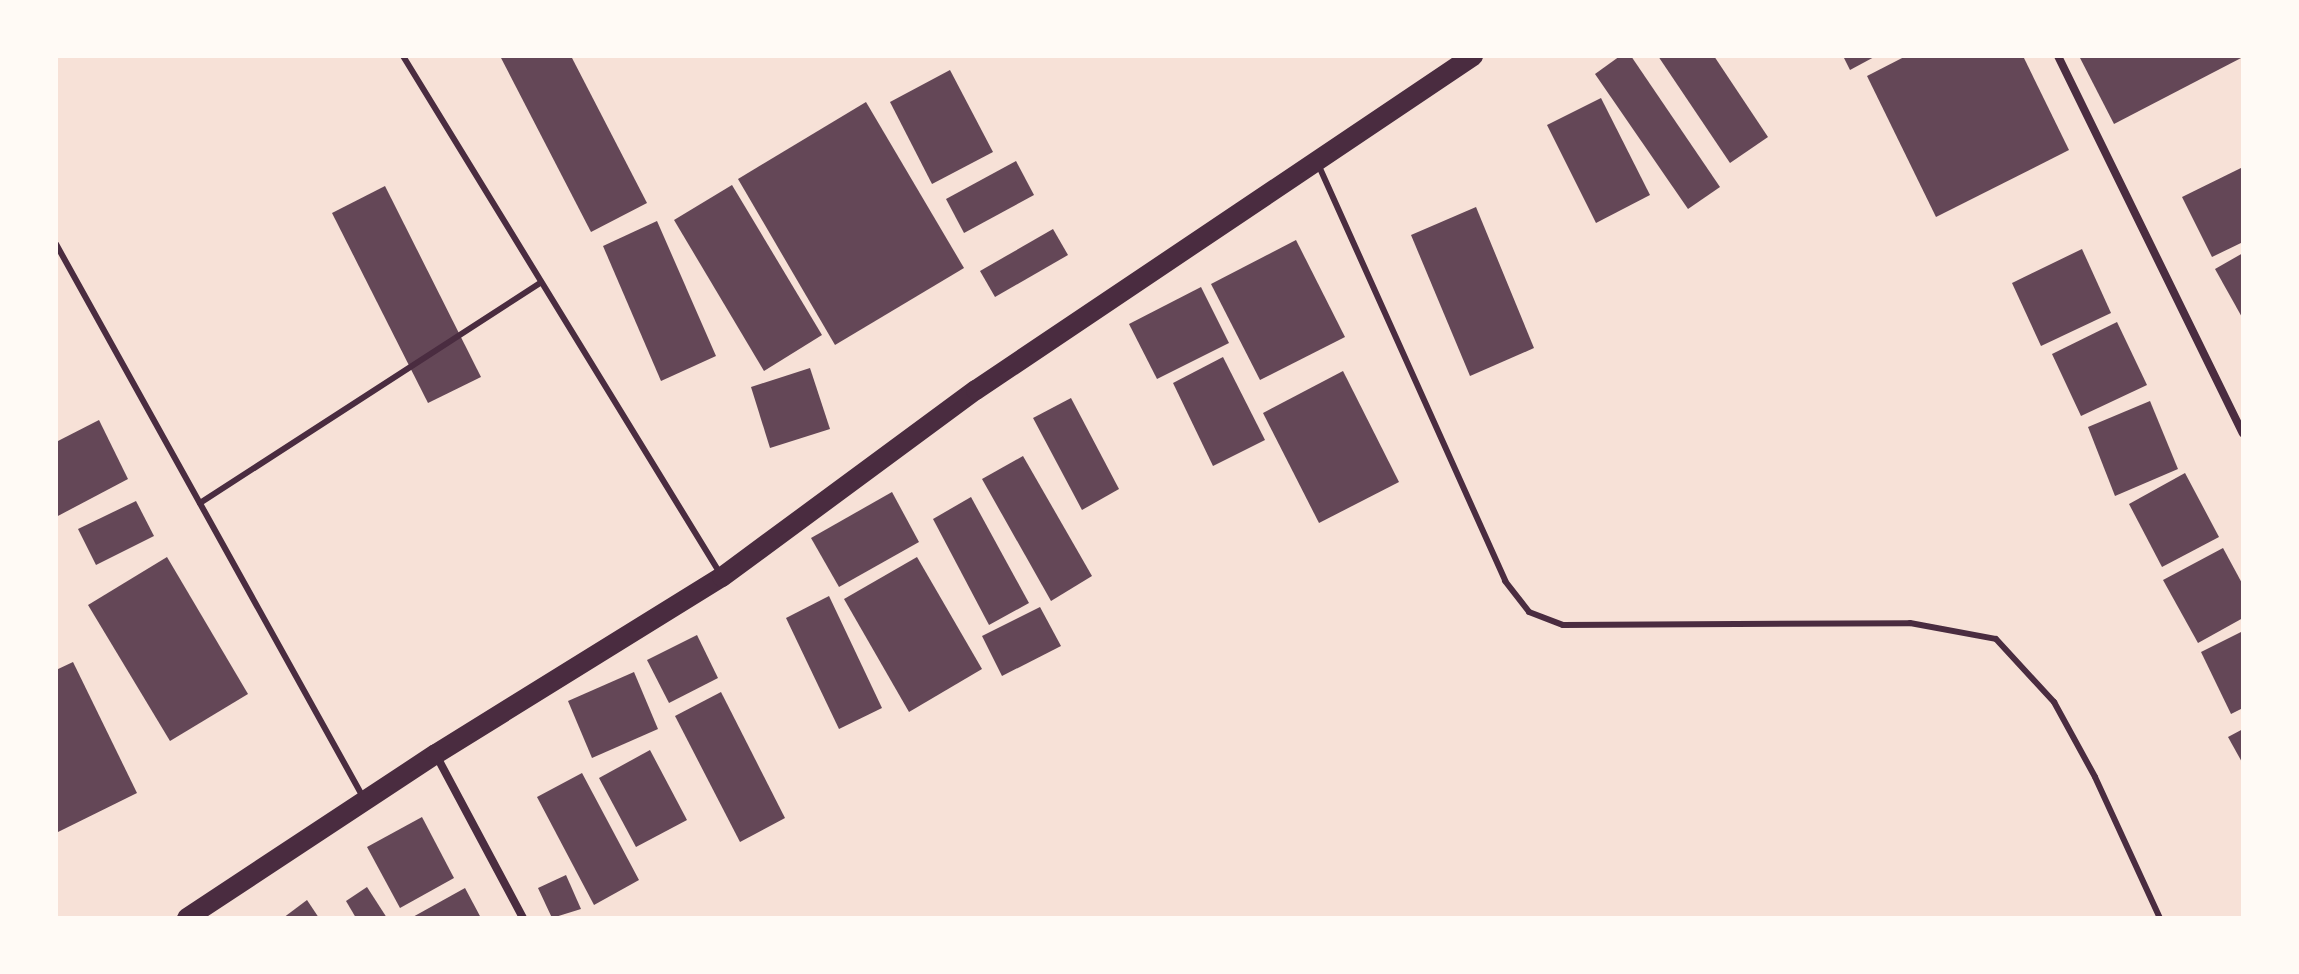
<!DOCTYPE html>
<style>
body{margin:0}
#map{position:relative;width:2299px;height:974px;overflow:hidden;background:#f7e1d7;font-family:"Asap Condensed",sans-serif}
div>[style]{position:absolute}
.building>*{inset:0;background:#644757}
.service>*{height:6px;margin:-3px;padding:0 3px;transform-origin:3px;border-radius:3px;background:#4a2c40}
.minor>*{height:8px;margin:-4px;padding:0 4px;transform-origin:4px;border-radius:4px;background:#4a2c40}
.primary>*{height:20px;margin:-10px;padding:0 10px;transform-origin:10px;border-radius:10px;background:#4a2c40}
span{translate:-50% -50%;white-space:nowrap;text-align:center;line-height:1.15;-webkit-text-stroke:7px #fffaf5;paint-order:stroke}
.frame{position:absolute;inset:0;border:58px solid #fffaf5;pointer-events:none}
</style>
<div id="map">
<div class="building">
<i style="clip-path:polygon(500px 56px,571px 56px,647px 203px,591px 232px)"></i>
<i style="clip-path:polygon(1620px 56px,1631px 56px,1720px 187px,1688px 209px,1595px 74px)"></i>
<i style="clip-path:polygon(1658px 56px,1714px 56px,1768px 137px,1730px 163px)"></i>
<i style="clip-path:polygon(1843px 56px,1876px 56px,1850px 70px)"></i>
<i style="clip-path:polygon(1906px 56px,2023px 56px,2069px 150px,1936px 217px,1867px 76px)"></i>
<i style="clip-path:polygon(2079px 56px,2243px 56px,2243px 57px,2114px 124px)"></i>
<i style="clip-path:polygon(950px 70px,993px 152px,932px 184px,890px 102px)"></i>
<i style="clip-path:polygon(1601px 98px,1650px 195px,1596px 223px,1547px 125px)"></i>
<i style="clip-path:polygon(866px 102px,964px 268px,835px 345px,738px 179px)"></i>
<i style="clip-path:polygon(1016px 161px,1034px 195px,964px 233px,946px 199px)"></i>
<i style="clip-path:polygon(2243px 167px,2243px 242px,2212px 257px,2182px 197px)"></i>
<i style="clip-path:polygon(732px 185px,822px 335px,764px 371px,674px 220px)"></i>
<i style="clip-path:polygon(385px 186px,481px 377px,428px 403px,332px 213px)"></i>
<i style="clip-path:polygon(1476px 207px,1534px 348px,1470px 376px,1411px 235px)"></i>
<i style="clip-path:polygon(657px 221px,716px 356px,661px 381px,603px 246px)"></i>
<i style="clip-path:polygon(1053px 229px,1068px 255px,995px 297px,980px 271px)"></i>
<i style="clip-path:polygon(1296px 240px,1345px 337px,1260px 380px,1211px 284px)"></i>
<i style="clip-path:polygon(2082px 249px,2111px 313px,2041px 346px,2012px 283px)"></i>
<i style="clip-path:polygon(2243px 253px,2243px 319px,2215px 269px)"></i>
<i style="clip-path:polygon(1201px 287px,1229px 343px,1157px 379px,1129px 324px)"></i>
<i style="clip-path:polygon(2117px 322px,2147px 385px,2081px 416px,2052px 354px)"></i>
<i style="clip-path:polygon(1223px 357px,1265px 440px,1213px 466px,1173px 383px)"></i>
<i style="clip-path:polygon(810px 368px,830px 429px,770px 448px,751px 387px)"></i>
<i style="clip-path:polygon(1343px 371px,1399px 482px,1319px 523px,1263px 413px)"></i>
<i style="clip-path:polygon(1071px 398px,1119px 489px,1082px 510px,1033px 418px)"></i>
<i style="clip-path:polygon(2150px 401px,2178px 469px,2115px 496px,2088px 427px)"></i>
<i style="clip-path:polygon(99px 420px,128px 479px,56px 517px,56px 442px)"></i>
<i style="clip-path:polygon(1023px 456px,1092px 576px,1051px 601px,982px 479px)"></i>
<i style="clip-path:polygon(2185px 473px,2219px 537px,2162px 567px,2129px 504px)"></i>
<i style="clip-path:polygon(892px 492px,919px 542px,839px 587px,811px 538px)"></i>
<i style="clip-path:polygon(971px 497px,1029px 603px,989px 625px,933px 519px)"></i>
<i style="clip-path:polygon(136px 501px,154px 536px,96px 565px,78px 529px)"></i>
<i style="clip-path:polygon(2223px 548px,2243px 585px,2243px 618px,2198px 643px,2163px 580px)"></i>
<i style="clip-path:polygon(167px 557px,248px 694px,170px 741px,88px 605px)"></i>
<i style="clip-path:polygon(917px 557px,982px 669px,909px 712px,844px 599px)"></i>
<i style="clip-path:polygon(829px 596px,882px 708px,839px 729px,786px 618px)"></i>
<i style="clip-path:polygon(1040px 607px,1061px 646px,1002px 676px,982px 636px)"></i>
<i style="clip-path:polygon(2243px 631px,2243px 708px,2231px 714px,2201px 652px)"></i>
<i style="clip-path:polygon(697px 635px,718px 678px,669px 703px,647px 660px)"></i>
<i style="clip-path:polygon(73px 662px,137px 793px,56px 833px,56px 670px)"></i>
<i style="clip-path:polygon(634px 672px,658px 729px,592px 758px,568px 701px)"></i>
<i style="clip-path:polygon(721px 692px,785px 818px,740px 842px,675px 716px)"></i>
<i style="clip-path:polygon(2243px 729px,2243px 764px,2228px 737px)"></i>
<i style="clip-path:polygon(650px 750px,687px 820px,636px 847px,599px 778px)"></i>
<i style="clip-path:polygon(582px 773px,639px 880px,594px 905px,537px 797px)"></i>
<i style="clip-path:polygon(422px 817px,454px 878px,400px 908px,367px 847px)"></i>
<i style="clip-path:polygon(566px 875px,581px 909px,552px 918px,538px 888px)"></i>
<i style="clip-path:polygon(367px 887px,387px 918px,356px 918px,346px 901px)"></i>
<i style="clip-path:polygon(465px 888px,481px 918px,411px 918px)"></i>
<i style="clip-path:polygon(307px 900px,319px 918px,283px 918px)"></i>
</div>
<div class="service">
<i style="left:403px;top:56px;width:609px;rotate:58.5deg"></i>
<i style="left:1318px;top:164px;width:457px;rotate:65.8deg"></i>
<i style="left:1505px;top:581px;width:39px;rotate:52deg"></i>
<i style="left:1529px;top:612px;width:36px;rotate:21deg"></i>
<i style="left:1563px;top:625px;width:347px;rotate:-0.3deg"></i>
<i style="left:1910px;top:623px;width:87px;rotate:10.5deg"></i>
<i style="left:1996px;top:639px;width:86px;rotate:47.4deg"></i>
<i style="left:2054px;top:702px;width:85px;rotate:61.3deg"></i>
<i style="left:2095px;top:777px;width:155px;rotate:65.3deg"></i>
<i style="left:56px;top:244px;width:633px;rotate:60.96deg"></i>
<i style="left:200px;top:503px;width:406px;rotate:-32.9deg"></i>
</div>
<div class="minor">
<i style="left:2058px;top:56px;width:420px;rotate:63.9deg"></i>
<i style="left:436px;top:755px;width:185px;rotate:61.9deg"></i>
</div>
<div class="primary">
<i style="left:187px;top:918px;width:298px;rotate:-33.4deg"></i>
<i style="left:436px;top:754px;width:336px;rotate:-31.8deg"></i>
<i style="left:722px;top:577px;width:315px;rotate:-36.4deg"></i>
<i style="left:976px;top:390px;width:599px;rotate:-33.9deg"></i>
</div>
<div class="frame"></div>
</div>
